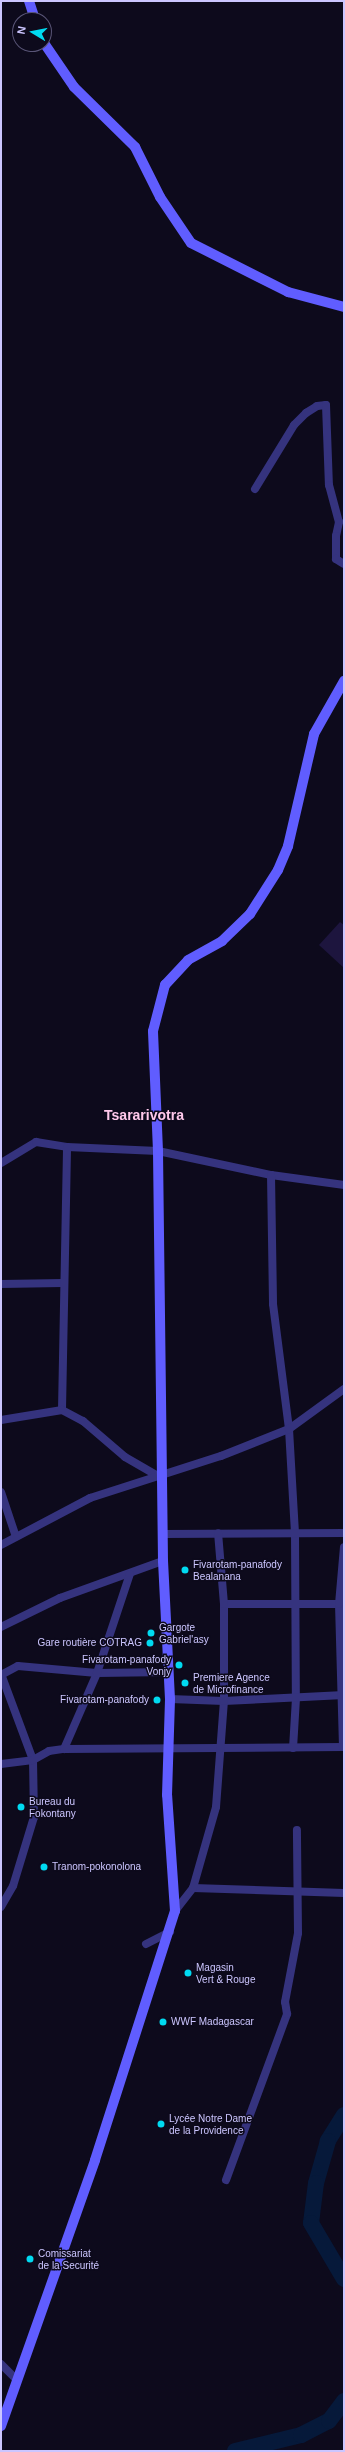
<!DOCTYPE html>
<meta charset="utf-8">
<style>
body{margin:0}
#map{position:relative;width:345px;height:2452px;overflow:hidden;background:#0d0a1c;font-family:Helvetica,sans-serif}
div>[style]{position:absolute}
.river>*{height:16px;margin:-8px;padding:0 8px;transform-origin:8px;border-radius:8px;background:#06193a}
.building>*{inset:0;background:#1d153e}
.street>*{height:8px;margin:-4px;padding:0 4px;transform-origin:4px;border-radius:4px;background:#35337e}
.secondary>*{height:10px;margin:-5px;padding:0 5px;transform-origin:5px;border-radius:5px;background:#605dff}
.dots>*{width:11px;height:11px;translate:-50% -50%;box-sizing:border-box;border:2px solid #0d0a1c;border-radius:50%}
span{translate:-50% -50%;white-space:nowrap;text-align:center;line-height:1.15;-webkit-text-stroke:3px #0d0a1c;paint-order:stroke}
.poi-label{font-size:10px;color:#ccc6ff}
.left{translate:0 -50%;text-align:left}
.right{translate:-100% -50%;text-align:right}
.district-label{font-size:14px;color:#ffc8eb;font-weight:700}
.frame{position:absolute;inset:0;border:2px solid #ccc6ff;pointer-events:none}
.north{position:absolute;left:12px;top:12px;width:40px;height:40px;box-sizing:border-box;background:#0d0a1c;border:1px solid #595577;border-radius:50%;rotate:280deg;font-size:11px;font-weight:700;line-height:16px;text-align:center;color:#ccc6ff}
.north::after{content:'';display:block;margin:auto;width:14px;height:18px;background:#00daf1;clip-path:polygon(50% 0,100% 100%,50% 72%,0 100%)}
</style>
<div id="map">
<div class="river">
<i style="left:344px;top:2115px;width:31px;rotate:122deg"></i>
<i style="left:328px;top:2141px;width:44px;rotate:105.9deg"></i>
<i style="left:316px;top:2183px;width:40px;rotate:97.1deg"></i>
<i style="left:311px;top:2223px;width:65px;rotate:59.5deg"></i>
<i style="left:235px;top:2451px;width:68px;rotate:-13.6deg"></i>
<i style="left:301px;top:2435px;width:31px;rotate:-27deg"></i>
<i style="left:329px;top:2421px;width:25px;rotate:-53deg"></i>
</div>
<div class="building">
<i style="clip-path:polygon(340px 922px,344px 925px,344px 968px,319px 945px)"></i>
</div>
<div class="street">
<i style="left:255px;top:489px;width:75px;rotate:-58.6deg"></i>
<i style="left:294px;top:425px;width:17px;rotate:-45deg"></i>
<i style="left:306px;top:413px;width:13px;rotate:-32deg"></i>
<i style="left:317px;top:406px;width:9px;rotate:-6deg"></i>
<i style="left:326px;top:405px;width:80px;rotate:87.9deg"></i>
<i style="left:329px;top:485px;width:38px;rotate:75deg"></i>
<i style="left:339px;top:522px;width:14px;rotate:102deg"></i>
<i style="left:336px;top:536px;width:23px;rotate:90deg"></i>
<i style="left:336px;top:559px;width:9px;rotate:32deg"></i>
<i style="left:1px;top:1163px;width:41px;rotate:-31deg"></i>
<i style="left:36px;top:1142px;width:31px;rotate:9deg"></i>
<i style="left:67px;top:1147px;width:91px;rotate:2.5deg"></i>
<i style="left:158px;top:1151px;width:116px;rotate:12deg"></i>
<i style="left:271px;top:1175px;width:74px;rotate:7.8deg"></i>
<i style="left:271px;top:1175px;width:129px;rotate:89.1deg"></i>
<i style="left:273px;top:1304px;width:126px;rotate:82.7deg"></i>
<i style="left:289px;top:1429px;width:104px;rotate:86.7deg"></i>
<i style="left:295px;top:1533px;width:165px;rotate:89.7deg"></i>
<i style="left:296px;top:1698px;width:50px;rotate:93.4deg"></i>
<i style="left:1px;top:1284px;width:62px;rotate:-0.9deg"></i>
<i style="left:62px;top:1410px;width:263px;rotate:-88.9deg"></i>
<i style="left:1px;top:1420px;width:62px;rotate:-9.3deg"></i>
<i style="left:62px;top:1410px;width:24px;rotate:28deg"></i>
<i style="left:83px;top:1421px;width:55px;rotate:40.6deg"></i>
<i style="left:125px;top:1457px;width:34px;rotate:30deg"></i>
<i style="left:1px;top:1492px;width:47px;rotate:71.6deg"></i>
<i style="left:163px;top:1534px;width:181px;rotate:-0.3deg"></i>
<i style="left:1px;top:1545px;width:101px;rotate:-27.8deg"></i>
<i style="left:90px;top:1498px;width:138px;rotate:-17.8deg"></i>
<i style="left:221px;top:1456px;width:73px;rotate:-21.7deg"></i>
<i style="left:289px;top:1429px;width:68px;rotate:-36deg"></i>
<i style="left:224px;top:1604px;width:115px"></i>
<i style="left:1px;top:1627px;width:66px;rotate:-26.2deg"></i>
<i style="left:60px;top:1598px;width:109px;rotate:-19.8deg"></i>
<i style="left:1px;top:1674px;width:92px;rotate:69.6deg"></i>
<i style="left:33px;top:1760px;width:57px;rotate:89deg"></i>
<i style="left:34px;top:1817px;width:72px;rotate:106.9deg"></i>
<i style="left:13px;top:1886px;width:24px;rotate:120deg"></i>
<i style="left:1px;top:1675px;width:19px;rotate:-28deg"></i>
<i style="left:18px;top:1666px;width:79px;rotate:5.1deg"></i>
<i style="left:97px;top:1673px;width:72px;rotate:-0.8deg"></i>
<i style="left:170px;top:1699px;width:54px;rotate:2.1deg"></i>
<i style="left:224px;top:1701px;width:120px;rotate:-2.9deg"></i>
<i style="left:64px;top:1749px;width:83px;rotate:-66.5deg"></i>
<i style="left:97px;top:1673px;width:104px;rotate:-71.6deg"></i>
<i style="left:1px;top:1764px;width:32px;rotate:-7deg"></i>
<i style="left:33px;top:1760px;width:18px;rotate:-29deg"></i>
<i style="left:49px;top:1751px;width:15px;rotate:-8deg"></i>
<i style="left:64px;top:1749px;width:279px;rotate:-0.4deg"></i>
<i style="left:343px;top:1747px;width:143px;rotate:-91.6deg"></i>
<i style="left:339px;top:1604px;width:57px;rotate:-85deg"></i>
<i style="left:193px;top:1888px;width:151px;rotate:1.9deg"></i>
<i style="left:175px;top:1911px;width:29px;rotate:-52deg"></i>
<i style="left:193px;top:1888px;width:84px;rotate:-74.1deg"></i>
<i style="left:216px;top:1807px;width:106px;rotate:-85.7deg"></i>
<i style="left:224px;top:1701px;width:97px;rotate:-90deg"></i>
<i style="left:224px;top:1604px;width:71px;rotate:-94.8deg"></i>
<i style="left:146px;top:1944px;width:27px;rotate:-27deg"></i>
<i style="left:226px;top:2180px;width:177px;rotate:-69.8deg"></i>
<i style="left:287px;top:2014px;width:12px;rotate:-99deg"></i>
<i style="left:285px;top:2002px;width:70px;rotate:-79.3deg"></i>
<i style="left:298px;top:1933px;width:103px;rotate:-90.6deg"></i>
<i style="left:1px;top:2364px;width:23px;rotate:45deg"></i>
</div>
<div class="secondary">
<i style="left:29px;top:1px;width:20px;rotate:72deg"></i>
<i style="left:44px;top:43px;width:53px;rotate:55.7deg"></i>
<i style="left:74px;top:87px;width:86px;rotate:44.5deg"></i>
<i style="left:135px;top:147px;width:56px;rotate:63.4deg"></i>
<i style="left:160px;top:197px;width:55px;rotate:56deg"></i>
<i style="left:191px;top:243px;width:109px;rotate:26.8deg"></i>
<i style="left:288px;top:292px;width:58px;rotate:15deg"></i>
<i style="left:1px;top:2426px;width:282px;rotate:-70.5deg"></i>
<i style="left:95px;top:2160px;width:262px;rotate:-72.2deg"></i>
<i style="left:175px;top:1911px;width:116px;rotate:-93.9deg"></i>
<i style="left:167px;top:1795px;width:96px;rotate:-88.2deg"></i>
<i style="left:170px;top:1699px;width:138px;rotate:-92.9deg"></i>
<i style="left:163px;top:1561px;width:410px;rotate:-90.7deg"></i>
<i style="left:158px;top:1151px;width:120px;rotate:-92.4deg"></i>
<i style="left:153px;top:1031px;width:48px;rotate:-75.4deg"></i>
<i style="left:165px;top:985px;width:34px;rotate:-47deg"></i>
<i style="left:188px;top:960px;width:39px;rotate:-29deg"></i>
<i style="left:222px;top:941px;width:39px;rotate:-44deg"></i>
<i style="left:250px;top:914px;width:52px;rotate:-57.5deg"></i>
<i style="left:278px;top:870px;width:26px;rotate:-67deg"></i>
<i style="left:288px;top:846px;width:115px;rotate:-76.9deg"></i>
<i style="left:314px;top:734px;width:61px;rotate:-60.5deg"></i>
</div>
<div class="dots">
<i style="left:185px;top:1570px;background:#00daf1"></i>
<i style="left:151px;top:1633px;background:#00daf1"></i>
<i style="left:150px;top:1643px;background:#00daf1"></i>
<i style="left:179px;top:1665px;background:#00daf1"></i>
<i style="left:185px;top:1683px;background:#00daf1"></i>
<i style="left:157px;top:1700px;background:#00daf1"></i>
<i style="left:21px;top:1807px;background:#00daf1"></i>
<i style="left:44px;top:1867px;background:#00daf1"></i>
<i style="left:188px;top:1973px;background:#00daf1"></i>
<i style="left:163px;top:2022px;background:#00daf1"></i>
<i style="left:161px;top:2124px;background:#00daf1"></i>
<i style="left:30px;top:2259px;background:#00daf1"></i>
</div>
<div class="poi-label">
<span class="left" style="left:193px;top:1570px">Fivarotam-panafody<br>Bealanana</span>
<span class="left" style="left:159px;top:1633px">Gargote<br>Gabriel'asy</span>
<span class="right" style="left:142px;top:1643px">Gare routière COTRAG</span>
<span class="right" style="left:171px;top:1665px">Fivarotam-panafody<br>Vonjy</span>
<span class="left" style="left:193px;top:1683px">Premiere Agence<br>de Microfinance</span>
<span class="right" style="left:149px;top:1700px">Fivarotam-panafody</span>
<span class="left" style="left:29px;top:1807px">Bureau du<br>Fokontany</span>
<span class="left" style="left:52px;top:1867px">Tranom-pokonolona</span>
<span class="left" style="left:196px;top:1973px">Magasin<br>Vert &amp; Rouge</span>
<span class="left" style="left:171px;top:2022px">WWF Madagascar</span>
<span class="left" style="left:169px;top:2124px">Lycée Notre Dame<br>de la Providence</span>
<span class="left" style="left:38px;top:2259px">Comissariat<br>de la Securité</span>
</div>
<div class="district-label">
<span style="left:144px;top:1115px">Tsararivotra</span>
</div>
<div class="frame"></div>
<div class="north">N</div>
</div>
